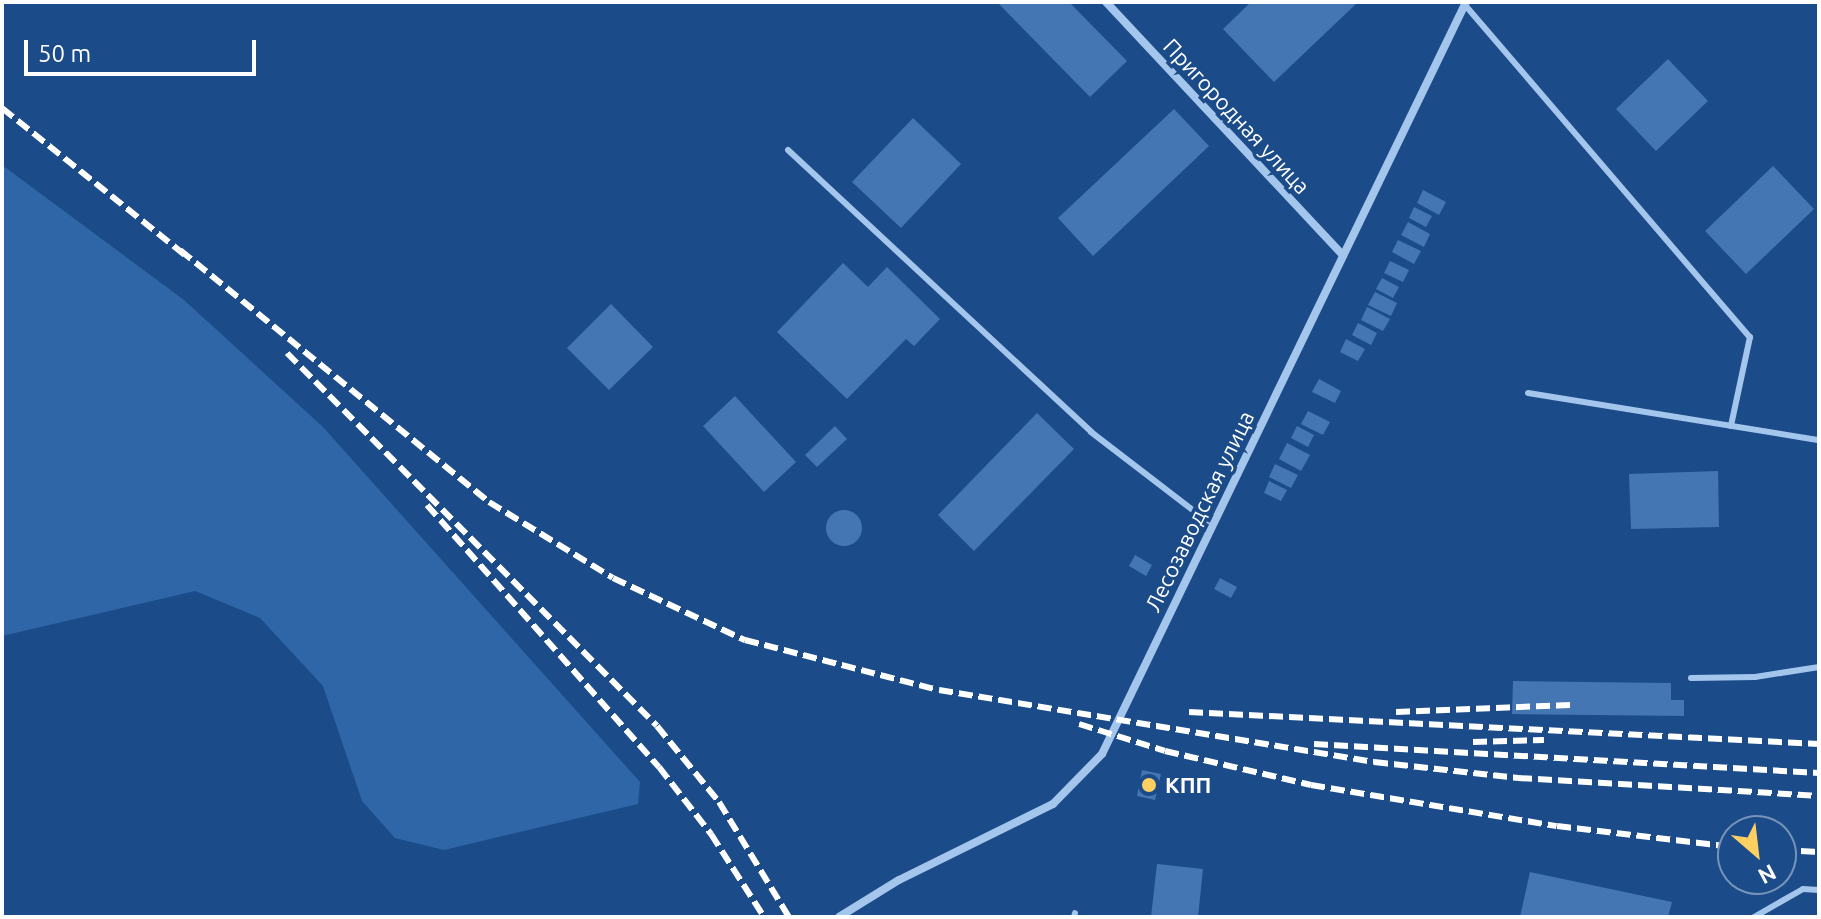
<!DOCTYPE html>
<meta charset="utf-8">
<style>
body{margin:0}
#map{position:relative;width:1821px;height:919px;overflow:hidden;background:#1b4c89;font-family:Ubuntu,sans-serif}
div>[style]{position:absolute}
.green>*{inset:0;background:#2e66a7}
.building>*{inset:0;background:#4376b2}
.round{border-radius:50%}
.service>*{height:6px;margin:-3px;padding:0 3px;transform-origin:3px;border-radius:3px;background:#a4c6ed}
.minor>*{height:8px;margin:-4px;padding:0 4px;transform-origin:4px;border-radius:4px;background:#a4c6ed}
.rail>*{height:6px;margin-top:-3px;transform-origin:0;background:repeating-linear-gradient(90deg,#fff 0 14px,transparent 0 20px)}
.dots>*{width:22px;height:22px;translate:-50% -50%;box-sizing:border-box;border:4px solid #1b4c89;border-radius:50%}
span{translate:-50% -50%;white-space:nowrap;text-align:center;line-height:1.15;-webkit-text-stroke:7px #1b4c89;paint-order:stroke}
.street-label{font-size:22px;color:#fff}
.poi-label{font-size:22px;color:#fff;font-weight:700}
.left{translate:0 -50%;text-align:left}
.frame{position:absolute;inset:0;border:4px solid #fff;pointer-events:none}
.north{position:absolute;left:1717px;top:815px;width:80px;height:80px;box-sizing:border-box;background:#1b4c89;border:2px solid #7694b8;border-radius:50%;rotate:152deg;font-size:22px;font-weight:700;line-height:32px;text-align:center;color:#fff}
.north::after{content:'';display:block;margin:auto;width:28px;height:36px;background:#fecf61;clip-path:polygon(50% 0,100% 100%,50% 72%,0 100%)}
.scale{position:absolute;left:24px;top:40px;width:232px;height:36px;box-sizing:border-box;border:4px solid #fff;border-top:0;padding-left:10px;font-size:24px;line-height:28px;white-space:nowrap;color:#fff;-webkit-text-stroke:6px #1b4c89;paint-order:stroke}
</style>
<div id="map">
<div class="green">
<i style="clip-path:polygon(2px 165px,184px 300px,323px 427px,640px 782px,638px 804px,444px 850px,395px 838px,362px 801px,323px 686px,260px 618px,195px 591px,2px 636px)"></i>
</div>
<div class="building">
<i style="clip-path:polygon(997px 2px,1069px 2px,1127px 61px,1090px 97px)"></i>
<i style="clip-path:polygon(1251px 2px,1358px 2px,1274px 82px,1223px 29px)"></i>
<i style="clip-path:polygon(1668px 59px,1708px 101px,1656px 151px,1616px 109px)"></i>
<i style="clip-path:polygon(1174px 109px,1209px 146px,1093px 256px,1058px 218px)"></i>
<i style="clip-path:polygon(913px 118px,961px 164px,901px 228px,852px 182px)"></i>
<i style="clip-path:polygon(1773px 166px,1814px 209px,1746px 274px,1705px 231px)"></i>
<i style="clip-path:polygon(1423px 190px,1446px 202px,1439px 215px,1417px 203px)"></i>
<i style="clip-path:polygon(1414px 207px,1432px 216px,1426px 227px,1409px 218px)"></i>
<i style="clip-path:polygon(1408px 222px,1430px 234px,1424px 247px,1401px 235px)"></i>
<i style="clip-path:polygon(1398px 240px,1421px 251px,1414px 264px,1392px 252px)"></i>
<i style="clip-path:polygon(1390px 261px,1409px 270px,1403px 282px,1384px 273px)"></i>
<i style="clip-path:polygon(843px 263px,868px 287px,887px 267px,940px 319px,914px 346px,906px 339px,847px 399px,777px 332px)"></i>
<i style="clip-path:polygon(1382px 278px,1399px 287px,1393px 298px,1376px 289px)"></i>
<i style="clip-path:polygon(1375px 292px,1397px 303px,1391px 316px,1368px 305px)"></i>
<i style="clip-path:polygon(611px 304px,653px 347px,609px 390px,567px 348px)"></i>
<i style="clip-path:polygon(1367px 307px,1390px 319px,1383px 331px,1361px 320px)"></i>
<i style="clip-path:polygon(1358px 323px,1377px 333px,1371px 345px,1352px 335px)"></i>
<i style="clip-path:polygon(1346px 339px,1365px 349px,1358px 361px,1340px 352px)"></i>
<i style="clip-path:polygon(1319px 379px,1341px 391px,1335px 403px,1312px 392px)"></i>
<i style="clip-path:polygon(735px 396px,796px 462px,764px 492px,703px 426px)"></i>
<i style="clip-path:polygon(1308px 411px,1330px 422px,1323px 435px,1301px 424px)"></i>
<i style="clip-path:polygon(1037px 413px,1074px 449px,974px 551px,938px 515px)"></i>
<i style="clip-path:polygon(835px 426px,847px 439px,817px 467px,805px 455px)"></i>
<i style="clip-path:polygon(1297px 426px,1314px 435px,1308px 447px,1291px 438px)"></i>
<i style="clip-path:polygon(1287px 443px,1310px 455px,1301px 471px,1279px 459px)"></i>
<i style="clip-path:polygon(1275px 464px,1298px 475px,1291px 488px,1269px 477px)"></i>
<i style="clip-path:polygon(1718px 471px,1719px 527px,1631px 529px,1629px 474px)"></i>
<i style="clip-path:polygon(1269px 481px,1287px 490px,1281px 501px,1264px 493px)"></i>
<i class="round" style="left:826px;top:510px;width:36px;height:36px"></i>
<i style="clip-path:polygon(1135px 555px,1152px 565px,1146px 576px,1129px 566px)"></i>
<i style="clip-path:polygon(1220px 578px,1237px 587px,1231px 598px,1214px 589px)"></i>
<i style="clip-path:polygon(1513px 681px,1671px 683px,1671px 700px,1684px 700px,1684px 716px,1512px 714px)"></i>
<i style="clip-path:polygon(1142px 770px,1161px 774px,1155px 800px,1137px 796px)"></i>
<i style="clip-path:polygon(1157px 864px,1203px 869px,1198px 917px,1151px 917px)"></i>
<i style="clip-path:polygon(1530px 872px,1672px 902px,1668px 917px,1520px 917px)"></i>
</div>
<div class="service">
<i style="left:1465px;top:5px;width:438px;rotate:49.4deg"></i>
<i style="left:1750px;top:337px;width:91px;rotate:102.1deg"></i>
<i style="left:788px;top:150px;width:414px;rotate:42.9deg"></i>
<i style="left:1091px;top:432px;width:153px;rotate:37.5deg"></i>
<i style="left:1528px;top:393px;width:295px;rotate:9.2deg"></i>
<i style="left:1691px;top:678px;width:64px;rotate:-0.9deg"></i>
<i style="left:1755px;top:677px;width:65px;rotate:-8.9deg"></i>
<i style="left:1074px;top:917px;width:4px;rotate:-76deg"></i>
<i style="left:1754px;top:917px;width:56px;rotate:-29.7deg"></i>
<i style="left:1803px;top:889px;width:16px;rotate:4deg"></i>
</div>
<div class="minor">
<i style="left:1106px;top:2px;width:347px;rotate:46.9deg"></i>
<i style="left:839px;top:917px;width:70px;rotate:-31.7deg"></i>
<i style="left:899px;top:880px;width:172px;rotate:-26.3deg"></i>
<i style="left:1053px;top:804px;width:70px;rotate:-45.6deg"></i>
<i style="left:1102px;top:754px;width:835px;rotate:-64.17deg"></i>
</div>
<div class="rail">
<i style="left:2px;top:108px;width:236px;rotate:38.8deg"></i>
<i style="left:180px;top:250px;width:399px;rotate:39.2deg"></i>
<i style="left:489px;top:502px;width:145px;rotate:31.5deg"></i>
<i style="left:613px;top:578px;width:146px;rotate:25.2deg"></i>
<i style="left:745px;top:640px;width:200px;rotate:14.5deg"></i>
<i style="left:939px;top:690px;width:441px;rotate:9.4deg"></i>
<i style="left:1374px;top:762px;width:145px;rotate:6.3deg"></i>
<i style="left:1518px;top:778px;width:302px;rotate:3.4deg"></i>
<i style="left:287px;top:353px;width:525px;rotate:45.23deg"></i>
<i style="left:657px;top:726px;width:98px;rotate:50.8deg"></i>
<i style="left:719px;top:802px;width:135px;rotate:58.7deg"></i>
<i style="left:427px;top:505px;width:350px;rotate:48.5deg"></i>
<i style="left:659px;top:767px;width:85px;rotate:52.2deg"></i>
<i style="left:711px;top:834px;width:98px;rotate:57.4deg"></i>
<i style="left:1189px;top:712px;width:631px;rotate:2.91deg"></i>
<i style="left:1396px;top:712px;width:175px;rotate:-2.3deg"></i>
<i style="left:1079px;top:724px;width:90px;rotate:17.4deg"></i>
<i style="left:1165px;top:751px;width:150px;rotate:13.1deg"></i>
<i style="left:1311px;top:785px;width:249px;rotate:9.5deg"></i>
<i style="left:1557px;top:826px;width:177px;rotate:6.8deg"></i>
<i style="left:1473px;top:742px;width:71px;rotate:-1.6deg"></i>
<i style="left:1314px;top:744px;width:506px;rotate:3.29deg"></i>
<i style="left:1781px;top:850px;width:38px;rotate:3deg"></i>
</div>
<div class="dots">
<i style="left:1149px;top:785px;background:#fecf61"></i>
</div>
<div class="street-label">
<span style="left:1237px;top:116px;rotate:47deg">Пригородная улица</span>
<span style="left:1199px;top:511px;rotate:-64deg">Лесозаводская улица</span>
</div>
<div class="poi-label">
<span class="left" style="left:1165px;top:785px">КПП</span>
</div>
<div class="frame"></div>
<div class="north">N</div>
<div class="scale">50 m</div>
</div>
